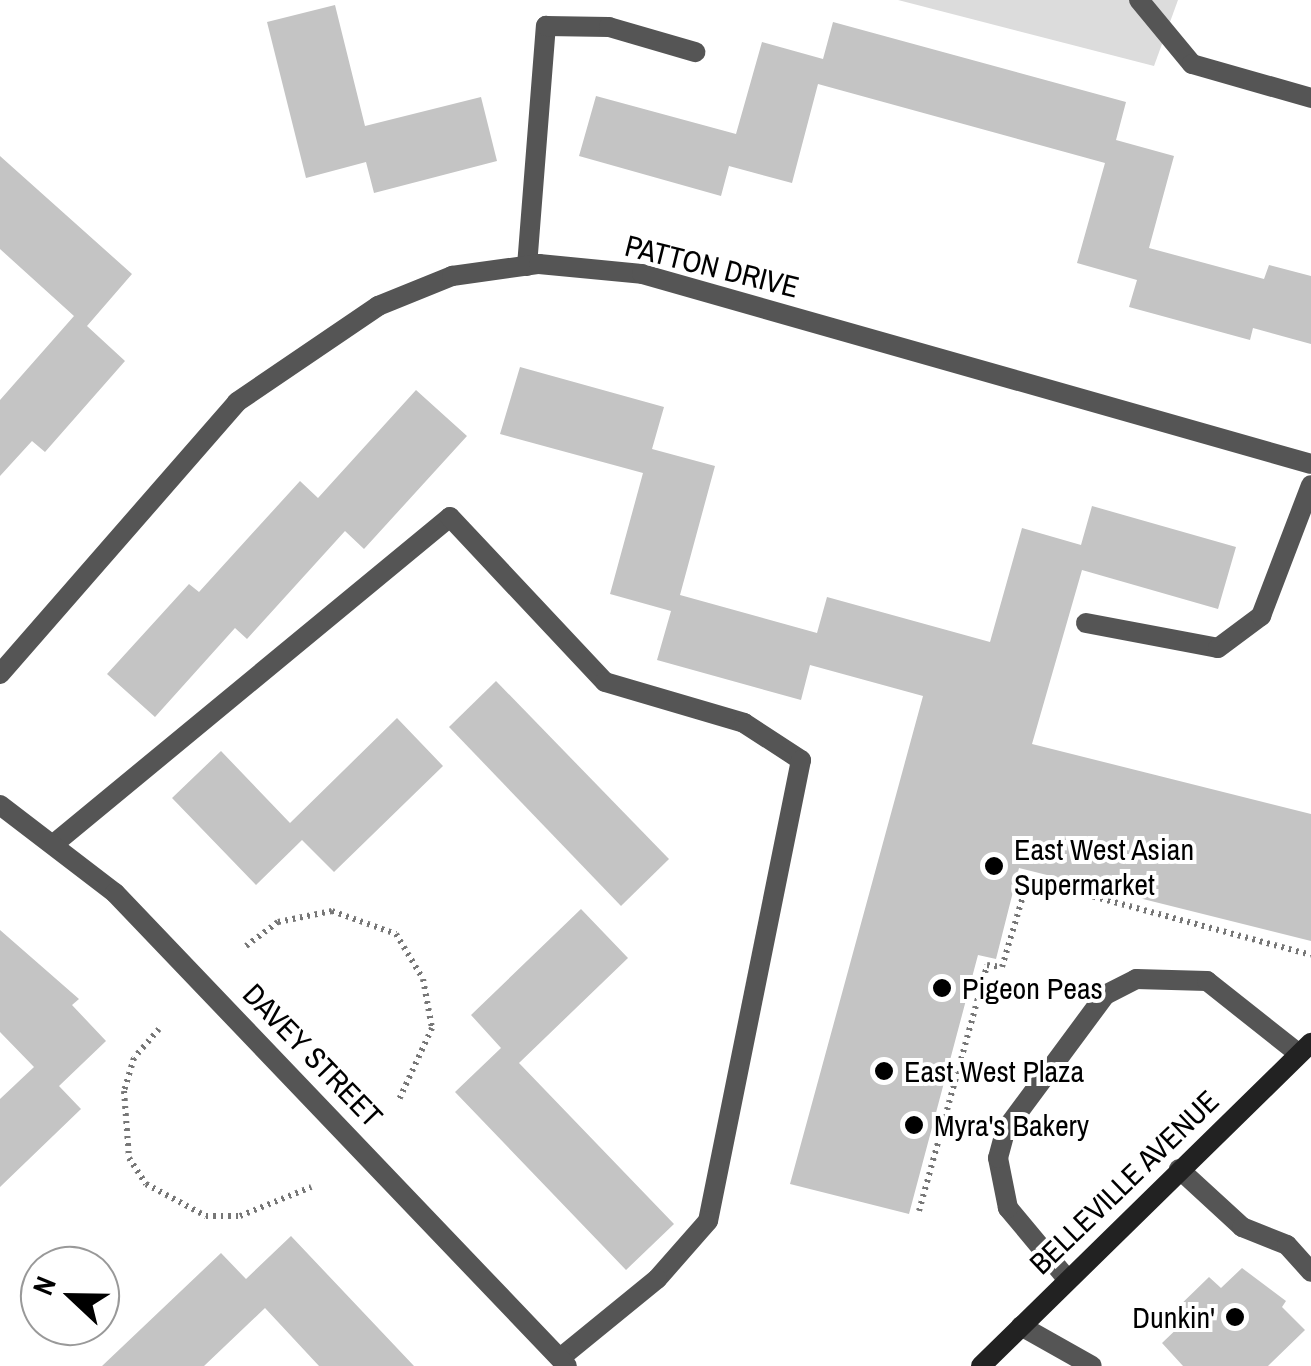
<!DOCTYPE html>
<style>
body{margin:0}
#map{position:relative;width:1311px;height:1366px;overflow:hidden;background:#fff;font-family:"Archivo Narrow",sans-serif}
div>[style]{position:absolute}
.green>*{inset:0;background:#dcdcdc}
.building>*{inset:0;background:#c4c4c4}
.path>*{height:6px;margin-top:-3px;transform-origin:0;background:repeating-linear-gradient(90deg,#777 0 2.5px,transparent 0 7.5px)}
.service>*{height:20px;margin:-10px;padding:0 10px;transform-origin:10px;border-radius:10px;background:#555}
.minor>*{height:20px;margin:-10px;padding:0 10px;transform-origin:10px;border-radius:10px;background:#555}
.secondary>*{height:20px;margin:-10px;padding:0 10px;transform-origin:10px;border-radius:10px;background:#222}
.dots>*{width:28px;height:28px;translate:-50% -50%;box-sizing:border-box;border:5px solid #fff;border-radius:50%}
span{translate:-50% -50%;white-space:nowrap;text-align:center;line-height:1.15;-webkit-text-stroke:8px #fff;paint-order:stroke}
.street-label{font-size:30px;color:#000}
.poi-label{font-size:30px;color:#000}
.left{translate:0 -50%;text-align:left}
.right{translate:-100% -50%;text-align:right}
.north{position:absolute;left:20px;top:1246px;width:100px;height:100px;box-sizing:border-box;background:#fff;border:2px solid #999;border-radius:50%;rotate:292deg;font-size:28px;font-weight:700;line-height:40px;text-align:center;color:#000}
.north::after{content:'';display:block;margin:auto;width:35px;height:45px;background:#000;clip-path:polygon(50% 0,100% 100%,50% 72%,0 100%)}
</style>
<div id="map">
<div class="green">
<i style="clip-path:polygon(898px 0,1178px 0,1154px 66px)"></i>
</div>
<div class="building">
<i style="clip-path:polygon(335px 5px,365px 126px,481px 97px,497px 161px,374px 193px,366px 162px,306px 178px,267px 22px)"></i>
<i style="clip-path:polygon(833px 22px,1126px 102px,1116px 140px,1174px 156px,1149px 248px,1264px 279px,1269px 265px,1311px 276px,1311px 344px,1253px 328px,1250px 340px,1129px 307px,1137px 280px,1077px 263px,1105px 163px,818px 84px,792px 183px,729px 166px,721px 196px,579px 156px,596px 96px,736px 134px,762px 42px,823px 59px)"></i>
<i style="clip-path:polygon(0 156px,132px 274px,87px 326px,125px 361px,45px 452px,32px 441px,0 476px,0 400px,74px 316px,0 249px)"></i>
<i style="clip-path:polygon(520px 367px,664px 407px,652px 449px,715px 466px,680px 595px,817px 633px,827px 597px,990px 642px,1022px 528px,1081px 545px,1092px 506px,1236px 547px,1218px 609px,1082px 570px,1032px 744px,1311px 814px,1311px 941px,1019px 868px,996px 959px,978px 955px,909px 1214px,790px 1184px,923px 696px,810px 665px,801px 700px,657px 660px,671px 611px,610px 594px,643px 473px,500px 434px)"></i>
<i style="clip-path:polygon(416px 390px,467px 436px,364px 549px,345px 531px,247px 639px,235px 628px,155px 717px,107px 674px,189px 584px,199px 592px,300px 481px,318px 498px)"></i>
<i style="clip-path:polygon(496px 681px,669px 859px,621px 906px,449px 727px)"></i>
<i style="clip-path:polygon(397px 718px,443px 766px,334px 872px,302px 840px,256px 885px,172px 798px,221px 751px,290px 823px)"></i>
<i style="clip-path:polygon(581px 909px,628px 958px,519px 1063px,674px 1224px,626px 1270px,455px 1092px,501px 1048px,471px 1015px)"></i>
<i style="clip-path:polygon(0 930px,79px 999px,72px 1005px,106px 1041px,59px 1086px,81px 1109px,0 1187px,0 1099px,34px 1067px,0 1032px)"></i>
<i style="clip-path:polygon(291px 1236px,414px 1366px,319px 1366px,265px 1308px,204px 1366px,102px 1366px,221px 1253px,246px 1279px)"></i>
<i style="clip-path:polygon(1242px 1268px,1286px 1301px,1282px 1307px,1305px 1330px,1268px 1366px,1183px 1366px,1162px 1343px,1184px 1322px,1173px 1312px,1209px 1277px,1221px 1288px)"></i>
</div>
<div class="path">
<i style="left:246px;top:946px;width:40px;rotate:-37deg"></i>
<i style="left:278px;top:922px;width:55px;rotate:-11.5deg"></i>
<i style="left:332px;top:911px;width:68px;rotate:19.8deg"></i>
<i style="left:396px;top:934px;width:52px;rotate:59deg"></i>
<i style="left:423px;top:979px;width:50px;rotate:79.6deg"></i>
<i style="left:432px;top:1028px;width:81px;rotate:114.7deg"></i>
<i style="left:159px;top:1029px;width:38px;rotate:131deg"></i>
<i style="left:134px;top:1058px;width:34px;rotate:107deg"></i>
<i style="left:124px;top:1091px;width:67px;rotate:85.7deg"></i>
<i style="left:129px;top:1158px;width:31px;rotate:57deg"></i>
<i style="left:146px;top:1184px;width:68px;rotate:28.1deg"></i>
<i style="left:206px;top:1216px;width:34px"></i>
<i style="left:240px;top:1216px;width:77px;rotate:-22.2deg"></i>
<i style="left:919px;top:1211px;width:255px;rotate:-74.5deg"></i>
<i style="left:987px;top:965px;width:15px;rotate:8deg"></i>
<i style="left:1002px;top:967px;width:92px;rotate:-73.5deg"></i>
<i style="left:1028px;top:879px;width:293px;rotate:15deg"></i>
</div>
<div class="service">
<i style="left:527px;top:266px;width:241px;rotate:-85.5deg"></i>
<i style="left:546px;top:26px;width:63px;rotate:0.9deg"></i>
<i style="left:609px;top:27px;width:90px;rotate:16.2deg"></i>
<i style="left:1086px;top:623px;width:134px;rotate:10.7deg"></i>
<i style="left:1218px;top:648px;width:54px;rotate:-36.7deg"></i>
<i style="left:1261px;top:616px;width:140px;rotate:-69.1deg"></i>
<i style="left:55px;top:843px;width:512px;rotate:-39.53deg"></i>
<i style="left:450px;top:517px;width:226px;rotate:46.8deg"></i>
<i style="left:605px;top:682px;width:145px;rotate:16.4deg"></i>
<i style="left:744px;top:723px;width:68px;rotate:33deg"></i>
<i style="left:801px;top:760px;width:470px;rotate:101.4deg"></i>
<i style="left:708px;top:1221px;width:77px;rotate:131.3deg"></i>
<i style="left:657px;top:1279px;width:125px;rotate:140.8deg"></i>
<i style="left:1179px;top:1169px;width:86px;rotate:42.6deg"></i>
<i style="left:1242px;top:1227px;width:48px;rotate:21.8deg"></i>
<i style="left:1287px;top:1245px;width:36px;rotate:48deg"></i>
<i style="left:1068px;top:1280px;width:94px;rotate:-129.8deg"></i>
<i style="left:1008px;top:1208px;width:51px;rotate:-101.3deg"></i>
<i style="left:998px;top:1158px;width:30px;rotate:-75deg"></i>
<i style="left:1006px;top:1129px;width:167px;rotate:-53.5deg"></i>
<i style="left:1105px;top:995px;width:35px;rotate:-27deg"></i>
<i style="left:1136px;top:979px;width:71px;rotate:1.6deg"></i>
<i style="left:1207px;top:981px;width:117px;rotate:38.4deg"></i>
<i style="left:1021px;top:1326px;width:81px;rotate:29.4deg"></i>
</div>
<div class="minor">
<i style="left:1139px;top:0;width:83px;rotate:50.4deg"></i>
<i style="left:1192px;top:64px;width:124px;rotate:15.9deg"></i>
<i style="left:0;top:674px;width:361px;rotate:-48.9deg"></i>
<i style="left:237px;top:402px;width:171px;rotate:-34.2deg"></i>
<i style="left:378px;top:306px;width:80px;rotate:-22.1deg"></i>
<i style="left:452px;top:276px;width:88px;rotate:-7.9deg"></i>
<i style="left:539px;top:264px;width:103px;rotate:5.5deg"></i>
<i style="left:642px;top:274px;width:695px;rotate:15.85deg"></i>
<i style="left:0;top:805px;width:145px;rotate:37.4deg"></i>
<i style="left:115px;top:893px;width:654px;rotate:46.3deg"></i>
</div>
<div class="secondary">
<i style="left:981px;top:1366px;width:462px;rotate:-44.4deg"></i>
</div>
<div class="dots">
<i style="left:994px;top:866px;background:#000"></i>
<i style="left:942px;top:988px;background:#000"></i>
<i style="left:884px;top:1071px;background:#000"></i>
<i style="left:914px;top:1125px;background:#000"></i>
<i style="left:1235px;top:1317px;background:#000"></i>
</div>
<div class="street-label">
<span style="left:712px;top:266px;rotate:14deg">PATTON DRIVE</span>
<span style="left:313px;top:1055px;rotate:46deg">DAVEY STREET</span>
<span style="left:1124px;top:1182px;rotate:-44deg">BELLEVILLE AVENUE</span>
</div>
<div class="poi-label">
<span class="left" style="left:1014px;top:866px">East West Asian<br>Supermarket</span>
<span class="left" style="left:962px;top:988px">Pigeon Peas</span>
<span class="left" style="left:904px;top:1071px">East West Plaza</span>
<span class="left" style="left:934px;top:1125px">Myra's Bakery</span>
<span class="right" style="left:1215px;top:1317px">Dunkin'</span>
</div>
<div class="north">N</div>
</div>
